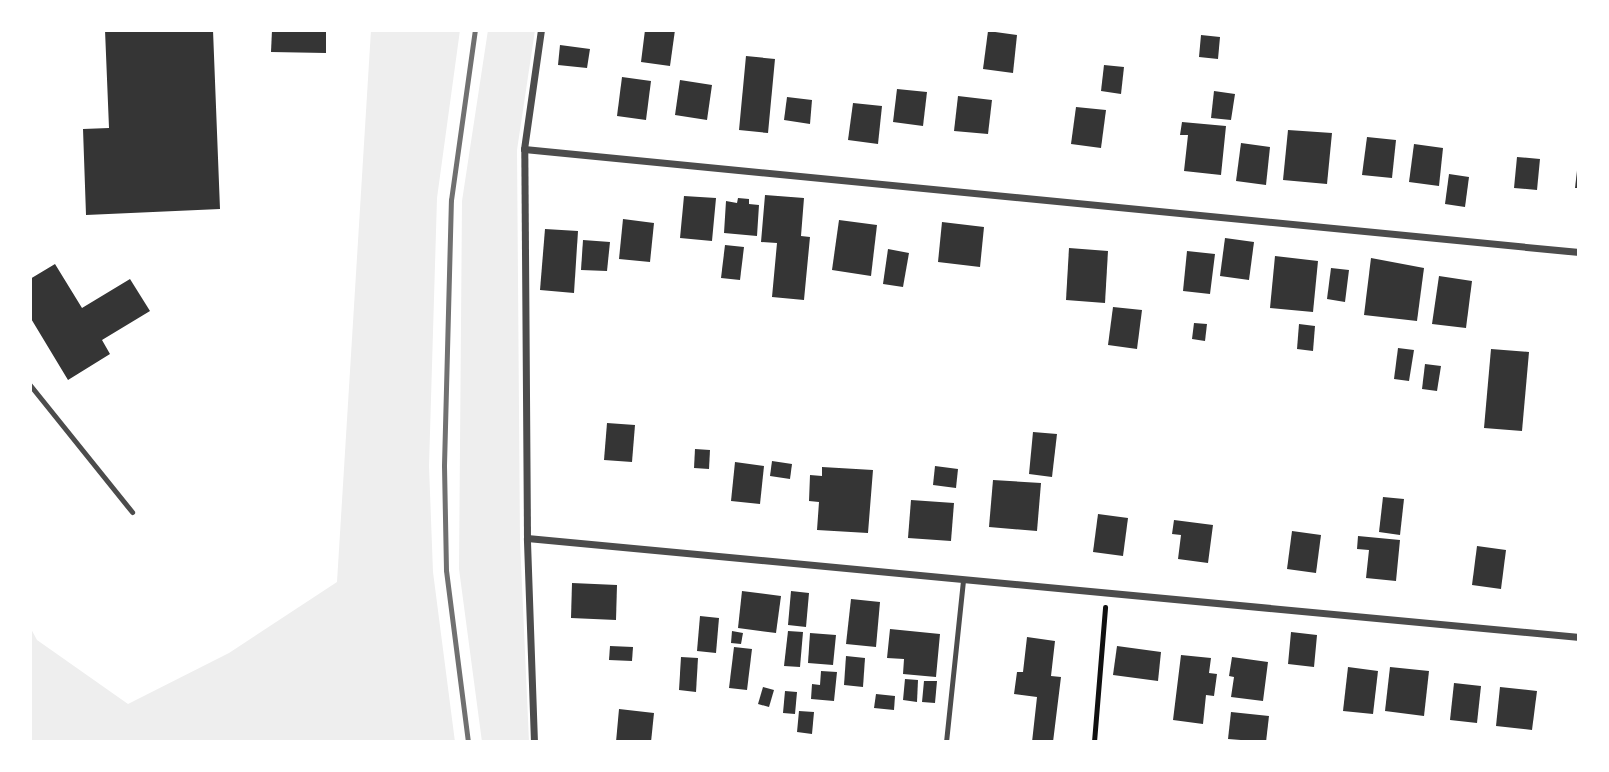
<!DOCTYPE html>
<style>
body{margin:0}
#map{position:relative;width:1609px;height:772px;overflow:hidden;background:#fff;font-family:"Libre Baskerville",serif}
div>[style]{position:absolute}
.green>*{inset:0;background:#eee}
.building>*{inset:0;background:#353535}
.path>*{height:4.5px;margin:-2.25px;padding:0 2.25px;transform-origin:2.25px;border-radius:2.25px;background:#111}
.service>*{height:5px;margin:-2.5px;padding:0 2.5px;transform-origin:2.5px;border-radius:2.5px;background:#4c4c4c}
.minor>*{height:7px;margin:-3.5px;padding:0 3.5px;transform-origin:3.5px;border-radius:3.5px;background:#4c4c4c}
.rail>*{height:5px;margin:-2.5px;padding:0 2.5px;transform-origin:2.5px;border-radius:2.5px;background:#707070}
span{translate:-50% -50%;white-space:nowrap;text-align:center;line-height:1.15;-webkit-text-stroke:7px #fff;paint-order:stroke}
.frame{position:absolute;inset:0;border:32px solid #fff;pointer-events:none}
</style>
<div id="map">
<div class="green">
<i style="clip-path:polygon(371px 30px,460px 30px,437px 198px,429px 466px,433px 572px,455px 742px,30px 742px,30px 627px,37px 640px,128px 704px,229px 653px,337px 582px)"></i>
<i style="clip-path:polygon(488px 30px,535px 30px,517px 150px,520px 541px,529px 742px,482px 742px,459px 569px,462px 201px)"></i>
</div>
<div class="building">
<i style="clip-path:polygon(105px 30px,213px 30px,220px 209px,86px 215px,83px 129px,109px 128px)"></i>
<i style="clip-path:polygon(272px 30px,326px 30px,326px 53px,271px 52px)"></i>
<i style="clip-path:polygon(645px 30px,675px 30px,670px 66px,641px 62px)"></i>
<i style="clip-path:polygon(988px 31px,1017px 35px,1013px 73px,983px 69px)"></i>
<i style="clip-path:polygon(1201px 35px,1220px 37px,1218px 59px,1199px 57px)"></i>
<i style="clip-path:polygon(560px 45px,590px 49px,587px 68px,558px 65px)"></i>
<i style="clip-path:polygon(746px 56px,775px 59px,768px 133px,739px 130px)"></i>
<i style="clip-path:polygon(1104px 65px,1124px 67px,1121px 94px,1101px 91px)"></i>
<i style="clip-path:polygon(622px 77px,651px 81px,646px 120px,617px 116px)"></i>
<i style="clip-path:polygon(680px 80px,712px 85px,707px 120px,675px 115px)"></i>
<i style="clip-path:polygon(897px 89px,927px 92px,923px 126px,893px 122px)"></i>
<i style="clip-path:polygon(1214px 91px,1235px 94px,1231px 120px,1211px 118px)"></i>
<i style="clip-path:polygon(958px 96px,992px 100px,988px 134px,954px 131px)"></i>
<i style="clip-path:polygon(787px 97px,812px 100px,810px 124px,784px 120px)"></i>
<i style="clip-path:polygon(853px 103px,882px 106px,878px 144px,848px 140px)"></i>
<i style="clip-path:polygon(1076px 107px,1106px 110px,1101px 148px,1071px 144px)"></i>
<i style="clip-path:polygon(1182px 122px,1226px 126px,1221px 175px,1184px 171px,1188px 135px,1180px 135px)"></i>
<i style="clip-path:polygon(1288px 130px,1332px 133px,1327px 184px,1283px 180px)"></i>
<i style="clip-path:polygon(1367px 137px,1396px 140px,1392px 178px,1362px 175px)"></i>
<i style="clip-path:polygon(1241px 143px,1270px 147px,1266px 185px,1236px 181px)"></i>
<i style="clip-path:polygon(1414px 144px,1443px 148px,1439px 186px,1409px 182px)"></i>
<i style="clip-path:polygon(1517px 157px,1540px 159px,1537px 190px,1514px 188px)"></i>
<i style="clip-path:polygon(1578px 162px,1579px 162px,1579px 188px,1575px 188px)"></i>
<i style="clip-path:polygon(1449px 174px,1469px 177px,1465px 207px,1445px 204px)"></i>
<i style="clip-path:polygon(765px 195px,804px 198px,801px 236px,810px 237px,804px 300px,772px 297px,777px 243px,761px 242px)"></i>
<i style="clip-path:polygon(684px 196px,716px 198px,712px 241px,680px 238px)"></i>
<i style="clip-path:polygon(738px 198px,749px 199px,749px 204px,759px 205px,757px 236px,724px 233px,726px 201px,737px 203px)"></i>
<i style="clip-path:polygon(623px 219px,654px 223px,650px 262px,619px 259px)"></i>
<i style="clip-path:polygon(839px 220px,877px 225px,871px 276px,832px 270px)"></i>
<i style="clip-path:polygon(942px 222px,984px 227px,980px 267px,938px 262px)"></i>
<i style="clip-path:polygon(545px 229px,578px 231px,574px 293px,540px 290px)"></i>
<i style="clip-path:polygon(1225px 238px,1254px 242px,1249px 280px,1220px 276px)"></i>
<i style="clip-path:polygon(583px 240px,610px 242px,607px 271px,581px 270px)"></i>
<i style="clip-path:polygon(725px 245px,744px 247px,740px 280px,721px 278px)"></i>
<i style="clip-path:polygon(1069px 248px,1108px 251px,1105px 303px,1066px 300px)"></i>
<i style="clip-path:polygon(888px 249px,909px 253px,903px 287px,883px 284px)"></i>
<i style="clip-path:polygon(1187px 251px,1215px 254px,1210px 294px,1183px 291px)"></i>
<i style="clip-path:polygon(1275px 256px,1318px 261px,1313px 312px,1270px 308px)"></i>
<i style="clip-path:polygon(1371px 258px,1424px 268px,1417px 321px,1364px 315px)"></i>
<i style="clip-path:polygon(55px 264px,82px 308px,130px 279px,150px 311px,102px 340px,110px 354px,68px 380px,30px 317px,30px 279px)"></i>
<i style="clip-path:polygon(1331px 268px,1349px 270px,1345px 302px,1327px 299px)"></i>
<i style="clip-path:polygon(1439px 276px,1472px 281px,1466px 328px,1432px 324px)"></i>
<i style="clip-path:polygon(1113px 307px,1142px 310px,1137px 349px,1108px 345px)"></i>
<i style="clip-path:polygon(1194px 323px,1207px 324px,1205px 341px,1192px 339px)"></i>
<i style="clip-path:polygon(1299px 324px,1315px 326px,1313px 351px,1297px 349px)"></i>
<i style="clip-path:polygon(1398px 348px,1414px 350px,1409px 381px,1394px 379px)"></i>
<i style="clip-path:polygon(1491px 349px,1529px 352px,1522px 431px,1484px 428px)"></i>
<i style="clip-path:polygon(1425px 364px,1441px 366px,1437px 391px,1422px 389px)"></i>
<i style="clip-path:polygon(607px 423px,635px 425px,632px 462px,604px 460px)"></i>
<i style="clip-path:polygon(1033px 432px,1057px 434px,1052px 477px,1029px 474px)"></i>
<i style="clip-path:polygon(695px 449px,710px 450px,709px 469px,694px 468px)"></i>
<i style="clip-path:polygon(772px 461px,792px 464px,790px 479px,770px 476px)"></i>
<i style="clip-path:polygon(735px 462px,764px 466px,760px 504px,731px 501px)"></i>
<i style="clip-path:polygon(935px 466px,958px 469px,956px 488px,933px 485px)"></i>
<i style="clip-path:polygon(822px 467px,873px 470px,868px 533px,817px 530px,819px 502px,809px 501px,810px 475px,822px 476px)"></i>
<i style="clip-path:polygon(993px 480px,1041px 483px,1037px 531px,989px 527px)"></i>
<i style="clip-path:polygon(1383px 497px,1404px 499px,1400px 535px,1379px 532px)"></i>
<i style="clip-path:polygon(911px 500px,954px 503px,951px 541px,908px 538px)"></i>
<i style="clip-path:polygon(1098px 514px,1128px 518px,1123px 556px,1093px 552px)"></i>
<i style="clip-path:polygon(1174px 520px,1213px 525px,1208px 563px,1178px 559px,1181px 535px,1172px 534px)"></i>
<i style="clip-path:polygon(1292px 531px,1321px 535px,1316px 573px,1287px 569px)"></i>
<i style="clip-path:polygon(1358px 536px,1400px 540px,1396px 581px,1366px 578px,1369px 550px,1357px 549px)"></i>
<i style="clip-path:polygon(1477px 546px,1506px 550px,1501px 589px,1472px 585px)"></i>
<i style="clip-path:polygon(572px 583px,617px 585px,616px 620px,571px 618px)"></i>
<i style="clip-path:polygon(742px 591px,781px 596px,776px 633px,738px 628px)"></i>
<i style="clip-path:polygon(791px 591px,809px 593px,806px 627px,788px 625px)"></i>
<i style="clip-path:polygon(851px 599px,880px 602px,876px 647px,846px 644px)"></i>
<i style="clip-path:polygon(700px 616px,719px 618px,716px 653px,697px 651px)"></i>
<i style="clip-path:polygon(890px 629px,940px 634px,936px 677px,903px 674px,904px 659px,887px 658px)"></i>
<i style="clip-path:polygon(732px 631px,743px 633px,741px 644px,731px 643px)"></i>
<i style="clip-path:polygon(788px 631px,803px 632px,800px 667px,784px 666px)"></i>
<i style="clip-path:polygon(1291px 632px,1317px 635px,1314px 667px,1288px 664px)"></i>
<i style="clip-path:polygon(810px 633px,836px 635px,833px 665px,808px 663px)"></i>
<i style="clip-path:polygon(1027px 637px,1055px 641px,1051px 676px,1061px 677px,1053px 742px,1032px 742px,1037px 697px,1014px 694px,1017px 672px,1023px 672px)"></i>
<i style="clip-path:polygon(610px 646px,633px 647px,632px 661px,609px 660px)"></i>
<i style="clip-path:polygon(1117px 646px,1161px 652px,1158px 681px,1113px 675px)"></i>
<i style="clip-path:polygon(734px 647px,752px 649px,747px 690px,729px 688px)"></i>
<i style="clip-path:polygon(1181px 655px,1211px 658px,1209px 673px,1217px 674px,1214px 696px,1206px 695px,1203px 724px,1173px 720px)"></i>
<i style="clip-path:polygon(846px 656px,865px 658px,863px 687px,844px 685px)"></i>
<i style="clip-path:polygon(681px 657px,698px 658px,696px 692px,679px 690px)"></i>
<i style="clip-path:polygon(1232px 657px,1268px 662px,1263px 701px,1231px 697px,1234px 677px,1229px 676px)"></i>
<i style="clip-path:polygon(1348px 667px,1378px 671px,1373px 714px,1343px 711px)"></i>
<i style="clip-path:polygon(1390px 667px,1429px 671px,1424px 716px,1385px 711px)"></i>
<i style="clip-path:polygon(821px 671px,837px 672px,834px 701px,811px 699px,812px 684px,820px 685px)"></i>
<i style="clip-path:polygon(905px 679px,918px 680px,917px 702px,903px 700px)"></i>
<i style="clip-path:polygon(924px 681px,937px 681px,935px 703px,922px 702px)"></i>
<i style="clip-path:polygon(1454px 683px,1481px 686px,1477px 723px,1450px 720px)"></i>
<i style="clip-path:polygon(763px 687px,774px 690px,769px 707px,758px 704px)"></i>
<i style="clip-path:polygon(1500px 687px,1537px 691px,1532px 730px,1496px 726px)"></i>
<i style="clip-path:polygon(785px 691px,797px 692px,795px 714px,783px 713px)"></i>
<i style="clip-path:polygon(876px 694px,895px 696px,894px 710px,874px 708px)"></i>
<i style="clip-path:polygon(619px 709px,654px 713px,651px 742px,616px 742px)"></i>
<i style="clip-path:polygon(799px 711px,814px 712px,812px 734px,797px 732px)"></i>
<i style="clip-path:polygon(1231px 712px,1269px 716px,1266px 742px,1228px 739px)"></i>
</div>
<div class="path">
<i style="left:1094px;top:742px;width:135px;rotate:-85.3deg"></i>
</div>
<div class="service">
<i style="left:30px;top:385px;width:163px;rotate:51.2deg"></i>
<i style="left:946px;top:742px;width:164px;rotate:-84deg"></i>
</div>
<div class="minor">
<i style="left:524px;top:149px;width:1060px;rotate:5.58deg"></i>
<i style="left:527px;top:538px;width:1057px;rotate:5.38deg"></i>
<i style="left:534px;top:742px;width:204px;rotate:-92deg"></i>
<i style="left:527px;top:538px;width:389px;rotate:-90.4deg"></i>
<i style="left:524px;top:149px;width:120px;rotate:-81.9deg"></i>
</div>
<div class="rail">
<i style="left:468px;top:742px;width:173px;rotate:-97.3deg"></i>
<i style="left:446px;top:570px;width:105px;rotate:-91.1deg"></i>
<i style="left:444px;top:465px;width:265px;rotate:-88.5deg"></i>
<i style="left:451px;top:200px;width:172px;rotate:-82deg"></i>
</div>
<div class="frame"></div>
</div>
